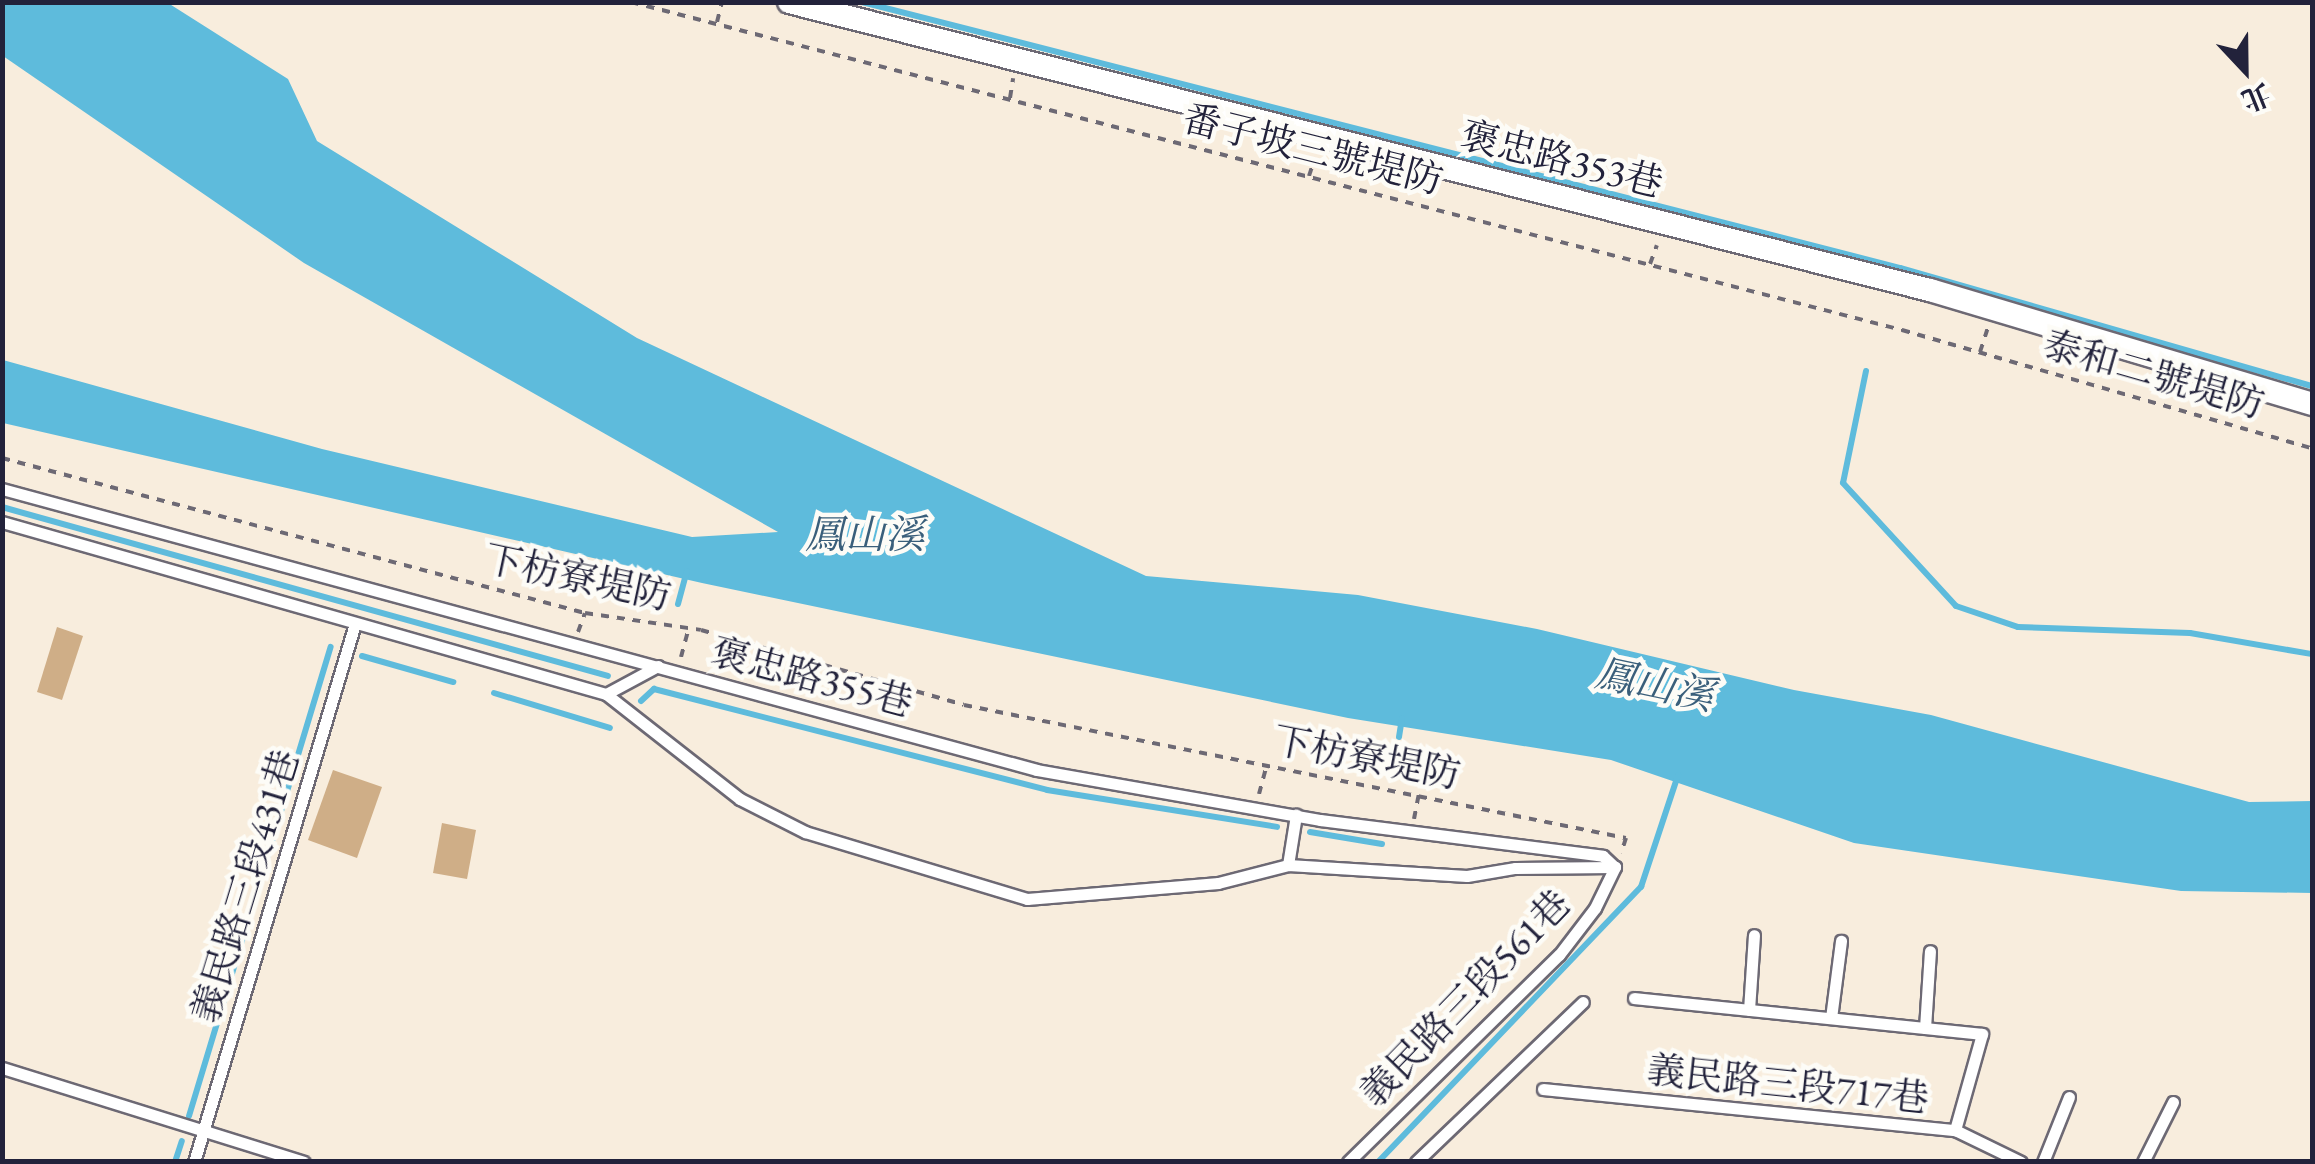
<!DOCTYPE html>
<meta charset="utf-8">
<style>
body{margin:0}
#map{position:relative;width:2315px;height:1164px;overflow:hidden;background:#f8eddd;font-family:"EB Garamond","Noto Serif TC",serif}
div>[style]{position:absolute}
.water>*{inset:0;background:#5ebbdc}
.stream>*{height:6px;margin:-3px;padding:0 3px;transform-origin:3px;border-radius:3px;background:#5ebbdc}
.building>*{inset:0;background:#cfae87}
.path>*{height:4px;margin-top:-2px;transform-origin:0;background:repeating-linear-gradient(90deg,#6d6974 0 8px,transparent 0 16px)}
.roads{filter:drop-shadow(2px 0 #6d6974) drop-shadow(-2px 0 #6d6974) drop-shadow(0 2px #6d6974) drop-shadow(0 -2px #6d6974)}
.lane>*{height:11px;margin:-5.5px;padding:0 5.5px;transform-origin:5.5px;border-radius:5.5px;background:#fff}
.street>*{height:22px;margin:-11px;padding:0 11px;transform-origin:11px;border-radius:11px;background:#fff}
span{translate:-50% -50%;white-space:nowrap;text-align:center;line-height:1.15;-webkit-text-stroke:9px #fdfcf7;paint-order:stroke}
.street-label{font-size:38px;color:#22223b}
.water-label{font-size:40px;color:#3a5f7b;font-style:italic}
.frame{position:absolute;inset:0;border:5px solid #22223b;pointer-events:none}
.north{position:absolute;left:2195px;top:20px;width:100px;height:100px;-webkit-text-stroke:8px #fdfcf7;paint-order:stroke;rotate:158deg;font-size:28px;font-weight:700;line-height:40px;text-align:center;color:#22223b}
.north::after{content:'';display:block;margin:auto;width:35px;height:45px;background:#22223b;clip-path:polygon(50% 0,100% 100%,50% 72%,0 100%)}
</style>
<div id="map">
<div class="water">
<i style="clip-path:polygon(3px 2px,168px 3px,288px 79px,317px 141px,637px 338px,1146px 576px,1358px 595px,1537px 629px,1794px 690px,1931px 715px,2249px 802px,2312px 801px,2312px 893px,2181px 891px,1854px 843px,1611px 760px,1348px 718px,702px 583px,3px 423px,3px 360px,322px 449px,692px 537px,778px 532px,304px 263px,3px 56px)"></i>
</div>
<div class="stream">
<i style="left:862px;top:2px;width:1072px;rotate:14.37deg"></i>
<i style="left:1900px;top:268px;width:429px;rotate:16deg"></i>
<i style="left:1866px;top:371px;width:114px;rotate:101.6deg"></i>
<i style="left:1843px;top:483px;width:167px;rotate:47.4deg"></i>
<i style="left:1956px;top:606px;width:65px;rotate:18.7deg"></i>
<i style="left:2018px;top:627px;width:172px;rotate:2deg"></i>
<i style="left:2190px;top:633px;width:124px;rotate:9.8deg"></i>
<i style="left:2px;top:507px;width:629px;rotate:15.58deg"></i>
<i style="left:678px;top:604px;width:34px;rotate:-75deg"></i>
<i style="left:362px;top:656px;width:95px;rotate:15.9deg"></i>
<i style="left:494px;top:693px;width:121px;rotate:16.8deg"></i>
<i style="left:641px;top:701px;width:18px;rotate:-43deg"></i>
<i style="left:654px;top:689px;width:406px;rotate:14.4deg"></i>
<i style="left:1047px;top:790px;width:233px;rotate:9.1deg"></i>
<i style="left:1399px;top:737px;width:19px;rotate:-81deg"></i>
<i style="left:1310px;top:832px;width:73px;rotate:9.5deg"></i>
<i style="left:189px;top:1116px;width:490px;rotate:-73.2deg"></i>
<i style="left:175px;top:1162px;width:22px;rotate:-72deg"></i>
<i style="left:1378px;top:1162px;width:381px;rotate:-46.3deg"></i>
<i style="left:1641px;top:887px;width:118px;rotate:-71.7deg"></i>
</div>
<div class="building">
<i style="clip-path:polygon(57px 627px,83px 636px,62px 700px,37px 692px)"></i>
<i style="clip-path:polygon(333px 770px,382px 787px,357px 858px,308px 840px)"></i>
<i style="clip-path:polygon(442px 823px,476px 830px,467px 879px,433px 873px)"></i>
</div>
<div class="path">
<i style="left:631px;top:2px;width:1313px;rotate:14.47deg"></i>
<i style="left:1902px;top:330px;width:427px;rotate:16.1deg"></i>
<i style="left:717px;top:22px;width:21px;rotate:-76deg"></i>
<i style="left:1010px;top:98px;width:20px;rotate:-81deg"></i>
<i style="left:1309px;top:176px;width:19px;rotate:-72deg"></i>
<i style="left:1650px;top:264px;width:20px;rotate:-70deg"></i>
<i style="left:1980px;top:352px;width:25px;rotate:-72deg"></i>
<i style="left:2px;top:458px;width:603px;rotate:14.89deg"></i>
<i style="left:585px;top:613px;width:117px;rotate:8.3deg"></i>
<i style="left:701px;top:630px;width:273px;rotate:15.9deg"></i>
<i style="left:964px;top:705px;width:675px;rotate:11.36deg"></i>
<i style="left:1626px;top:838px;width:16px;rotate:108deg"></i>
<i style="left:578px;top:632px;width:20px;rotate:-70deg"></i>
<i style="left:681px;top:657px;width:30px;rotate:-75deg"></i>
<i style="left:1259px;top:794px;width:30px;rotate:-75deg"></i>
<i style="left:1414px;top:819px;width:25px;rotate:-79deg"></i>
</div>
<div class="roads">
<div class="lane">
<i style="left:2px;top:489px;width:1072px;rotate:15.19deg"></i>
<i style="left:1037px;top:770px;width:287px;rotate:10deg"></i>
<i style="left:1320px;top:820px;width:285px;rotate:7.2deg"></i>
<i style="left:1603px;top:856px;width:16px;rotate:43deg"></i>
<i style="left:2px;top:522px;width:628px;rotate:15.9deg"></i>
<i style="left:606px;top:694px;width:170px;rotate:38.1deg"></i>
<i style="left:740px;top:799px;width:73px;rotate:26.9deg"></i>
<i style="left:805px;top:832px;width:232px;rotate:16.8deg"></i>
<i style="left:1027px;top:899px;width:192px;rotate:-4.8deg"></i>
<i style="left:1218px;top:883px;width:72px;rotate:-14.4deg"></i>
<i style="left:1288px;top:865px;width:179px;rotate:3.5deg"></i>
<i style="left:1467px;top:876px;width:49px;rotate:-9.5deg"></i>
<i style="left:1515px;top:868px;width:100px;rotate:-0.6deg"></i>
<i style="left:606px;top:694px;width:59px;rotate:-28.3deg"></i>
<i style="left:1288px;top:865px;width:51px;rotate:-80.9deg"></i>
<i style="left:1634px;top:998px;width:350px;rotate:5.9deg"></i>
<i style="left:1982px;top:1034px;width:100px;rotate:105.7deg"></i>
<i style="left:1749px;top:1010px;width:75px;rotate:-86.2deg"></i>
<i style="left:1831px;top:1018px;width:78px;rotate:-82.6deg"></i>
<i style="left:1925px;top:1028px;width:77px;rotate:-86.3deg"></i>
<i style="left:2px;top:1068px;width:316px;rotate:17.3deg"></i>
<i style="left:1543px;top:1089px;width:414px;rotate:5.7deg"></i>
<i style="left:1955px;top:1130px;width:73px;rotate:25.9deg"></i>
<i style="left:194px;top:1162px;width:558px;rotate:-73.35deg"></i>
<i style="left:1348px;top:1162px;width:296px;rotate:-44.5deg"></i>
<i style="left:1559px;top:955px;width:59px;rotate:-52.5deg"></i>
<i style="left:1595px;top:908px;width:46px;rotate:-64deg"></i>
<i style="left:1416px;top:1162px;width:231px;rotate:-43.8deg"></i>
<i style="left:2043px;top:1162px;width:70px;rotate:-68.2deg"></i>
<i style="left:2143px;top:1162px;width:67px;rotate:-63.4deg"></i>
</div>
<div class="street">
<i style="left:789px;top:2px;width:1177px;rotate:14.17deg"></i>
<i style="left:1930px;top:290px;width:399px;rotate:16.6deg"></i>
</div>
</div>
<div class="street-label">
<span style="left:1313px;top:149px;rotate:14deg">番子坡三號堤防</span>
<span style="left:1562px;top:159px;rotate:14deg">褒忠路353巷</span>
<span style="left:2154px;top:374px;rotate:16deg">泰和二號堤防</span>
<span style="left:578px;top:577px;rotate:12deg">下枋寮堤防</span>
<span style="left:812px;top:677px;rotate:15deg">褒忠路355巷</span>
<span style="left:1367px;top:757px;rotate:11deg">下枋寮堤防</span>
<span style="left:245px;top:886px;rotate:-73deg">義民路三段431巷</span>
<span style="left:1465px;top:998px;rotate:-46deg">義民路三段561巷</span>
<span style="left:1788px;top:1084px;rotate:6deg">義民路三段717巷</span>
</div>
<div class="water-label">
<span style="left:865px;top:534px">鳳山溪</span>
<span style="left:1655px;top:684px;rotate:12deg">鳳山溪</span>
</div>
<div class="frame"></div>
<div class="north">北</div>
</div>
